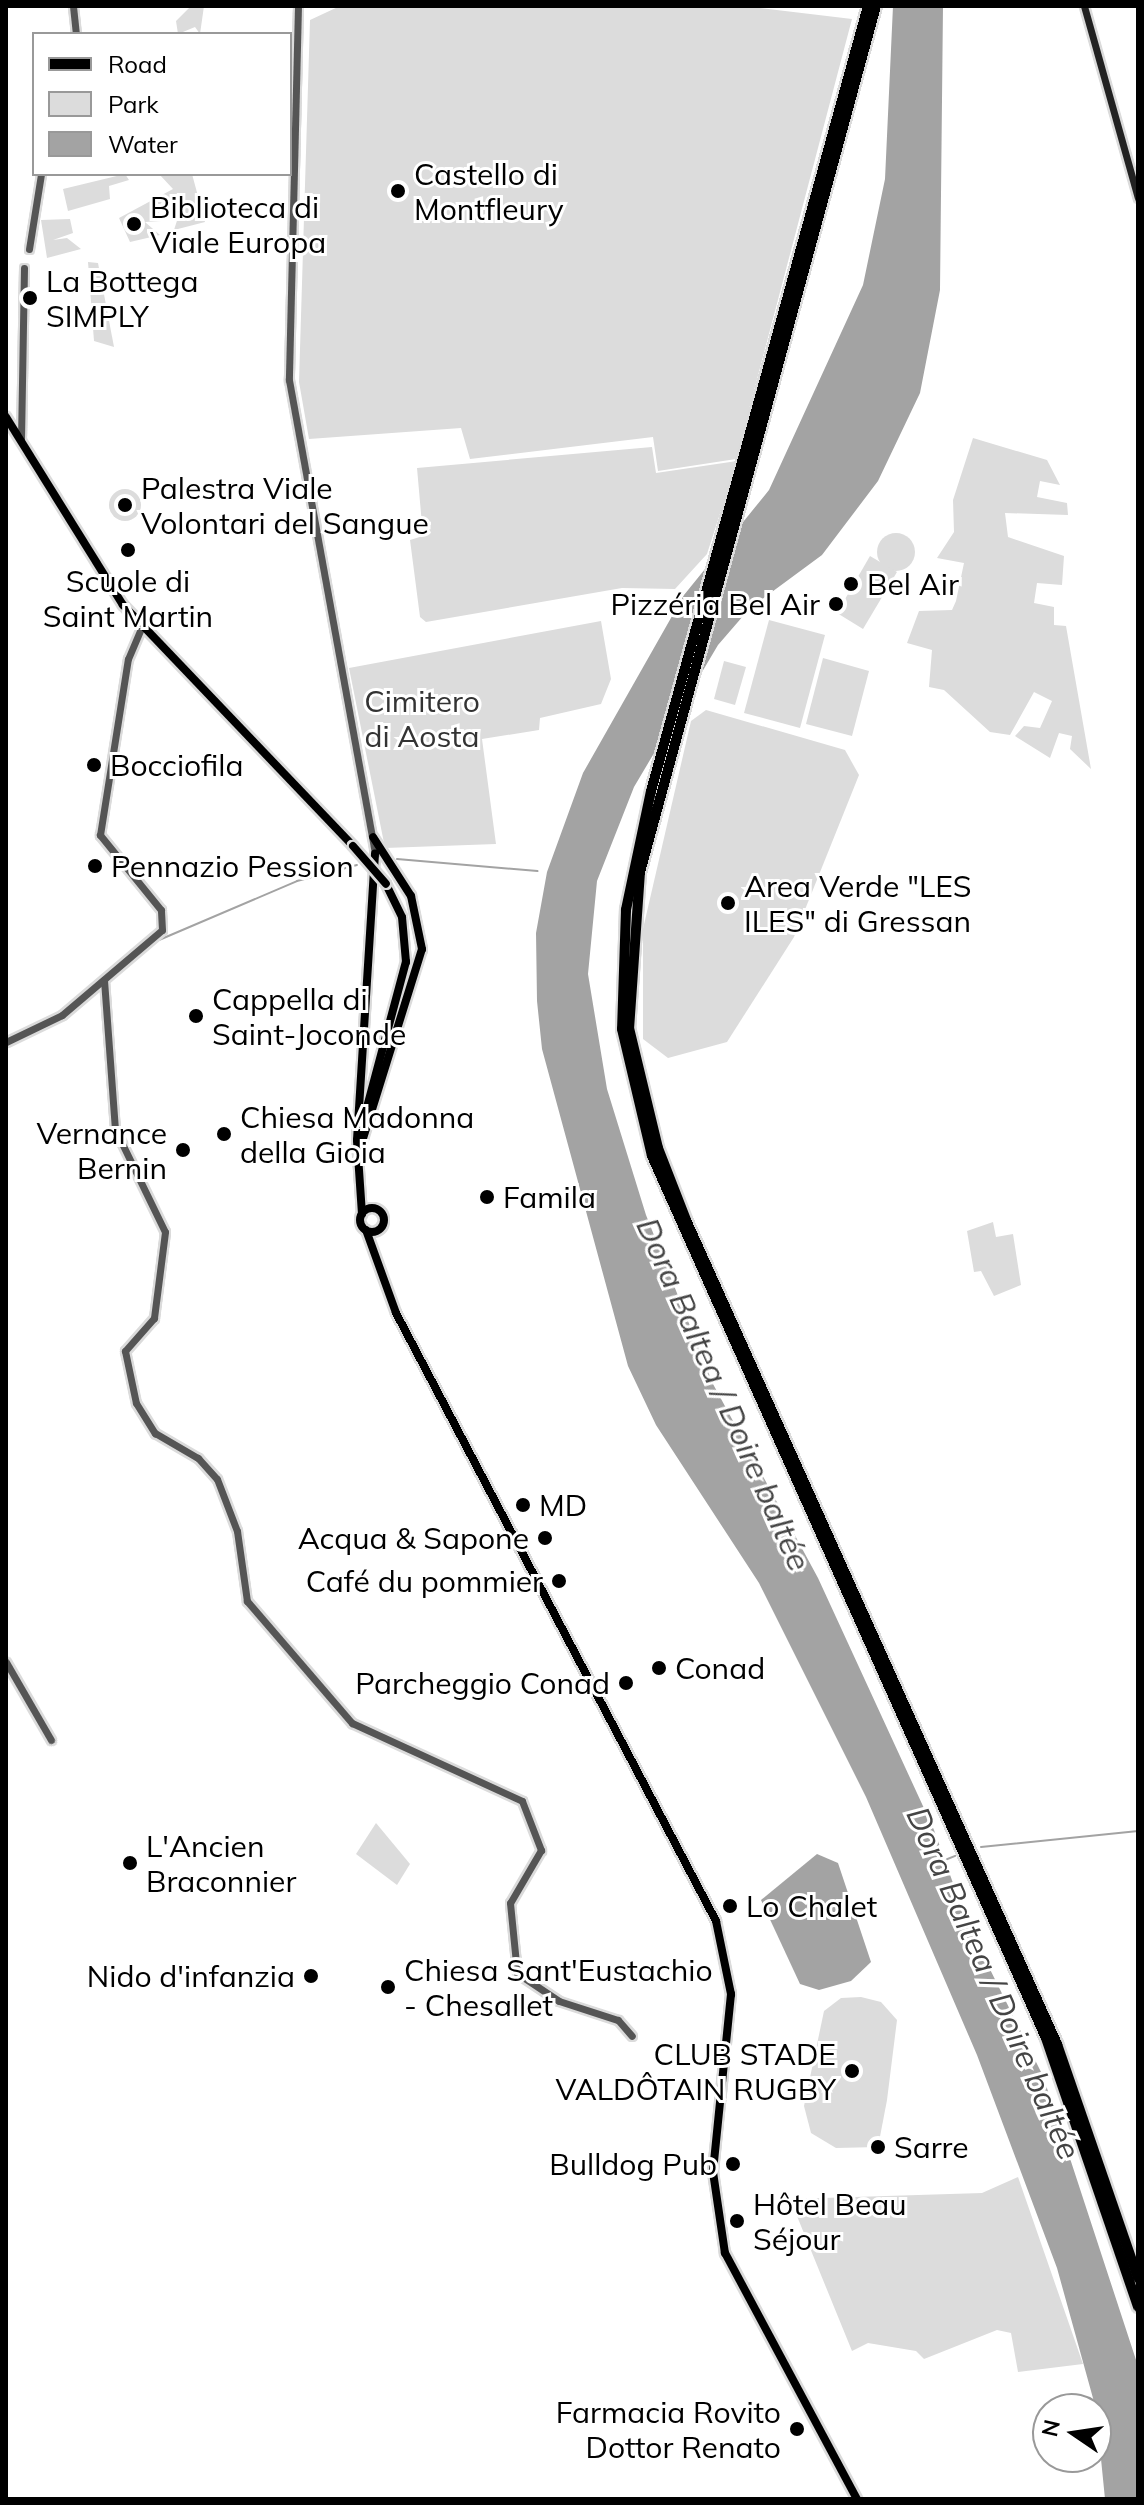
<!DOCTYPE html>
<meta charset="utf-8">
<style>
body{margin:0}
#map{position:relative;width:1144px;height:2505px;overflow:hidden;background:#fff;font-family:Mulish,sans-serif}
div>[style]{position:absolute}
.green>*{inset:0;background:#dcdcdc}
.round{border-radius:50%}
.water>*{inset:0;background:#a3a3a3}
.stream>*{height:2px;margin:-1px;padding:0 1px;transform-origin:1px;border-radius:1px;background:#a3a3a3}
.roads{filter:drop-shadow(2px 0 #dbdbdb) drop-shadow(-2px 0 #dbdbdb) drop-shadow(0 2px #dbdbdb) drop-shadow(0 -2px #dbdbdb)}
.tertiary>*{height:7px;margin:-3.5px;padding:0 3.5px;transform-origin:3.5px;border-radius:3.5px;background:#555}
.secondary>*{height:7px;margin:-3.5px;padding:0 3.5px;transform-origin:3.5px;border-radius:3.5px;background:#222}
.primary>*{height:8px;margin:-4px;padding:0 4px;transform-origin:4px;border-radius:4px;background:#000}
.primary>.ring{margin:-4px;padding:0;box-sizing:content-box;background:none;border:8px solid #000;border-radius:50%}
.motorway>*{height:10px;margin:-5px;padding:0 5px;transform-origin:5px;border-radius:5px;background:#000}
.bridges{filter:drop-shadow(2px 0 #dbdbdb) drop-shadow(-2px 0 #dbdbdb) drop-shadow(0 2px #dbdbdb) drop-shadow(0 -2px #dbdbdb)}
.primary-bridge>*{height:8px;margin:-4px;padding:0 4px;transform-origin:4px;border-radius:4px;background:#000}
.dots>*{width:22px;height:22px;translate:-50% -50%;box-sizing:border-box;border:4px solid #fff;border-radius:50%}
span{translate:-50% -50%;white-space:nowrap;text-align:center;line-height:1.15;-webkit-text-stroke:6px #fff;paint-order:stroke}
.poi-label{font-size:30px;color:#000}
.left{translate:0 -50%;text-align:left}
.right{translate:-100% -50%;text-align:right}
.park-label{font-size:30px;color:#333}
.water-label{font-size:32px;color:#444;font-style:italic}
.frame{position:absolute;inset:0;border:8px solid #000;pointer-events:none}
.legend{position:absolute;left:32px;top:32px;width:260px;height:144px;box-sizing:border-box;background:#fff;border:2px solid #999;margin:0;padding:10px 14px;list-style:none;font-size:24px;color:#000}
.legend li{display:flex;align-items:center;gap:16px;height:40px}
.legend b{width:40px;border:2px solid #999}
.north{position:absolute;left:1032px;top:2393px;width:80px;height:80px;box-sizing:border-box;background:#fff;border:2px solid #999;border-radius:50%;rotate:283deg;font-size:22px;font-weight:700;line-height:32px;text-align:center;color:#000}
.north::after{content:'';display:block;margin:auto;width:28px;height:36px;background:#000;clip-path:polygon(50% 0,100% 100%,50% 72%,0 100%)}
</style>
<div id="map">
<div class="green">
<i style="clip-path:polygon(191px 6px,204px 6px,200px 34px,195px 27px,178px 34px,176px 21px)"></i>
<i style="clip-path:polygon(340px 6px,742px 6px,852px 19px,736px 459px,658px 471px,653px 437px,470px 459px,461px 428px,309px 439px,299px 382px,310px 20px)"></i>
<i style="clip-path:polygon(125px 174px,129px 180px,109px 186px,110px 199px,68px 211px,63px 189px)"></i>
<i style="clip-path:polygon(159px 174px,192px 174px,205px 222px,174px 230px,181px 208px,165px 198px,157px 208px,161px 221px,145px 222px,160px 235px,130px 242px,119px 218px,173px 189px)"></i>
<i style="clip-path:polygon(70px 219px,73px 233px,53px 240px,67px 238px,81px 249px,47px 258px,41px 220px)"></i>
<i style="clip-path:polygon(88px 262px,98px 263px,114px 347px,94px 341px)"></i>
<i style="clip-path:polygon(973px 438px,1047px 460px,1060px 485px,1040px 481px,1037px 497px,1067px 503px,1068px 515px,1005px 513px,1008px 537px,1064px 556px,1062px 585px,1037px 583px,1034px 603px,1054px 607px,1054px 625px,1066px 626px,1091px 769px,1070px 749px,1072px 736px,1059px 733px,1050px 758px,1015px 736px,1024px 726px,1040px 728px,1052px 701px,1034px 692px,1010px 735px,990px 732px,944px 690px,929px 687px,932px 650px,907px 643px,919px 611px,952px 610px,956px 601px,964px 563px,937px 558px,954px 532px,953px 500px)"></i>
<i style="clip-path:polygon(652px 447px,656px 473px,737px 461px,707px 554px,675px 589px,622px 588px,426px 622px,420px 617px,410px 540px,423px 536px,417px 468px)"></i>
<i class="round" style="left:109px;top:489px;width:32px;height:32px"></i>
<i class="round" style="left:877px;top:533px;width:38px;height:38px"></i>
<i style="clip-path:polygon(870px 556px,897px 572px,863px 629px,837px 613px)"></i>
<i style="clip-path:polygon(769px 620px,825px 635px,800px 728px,744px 713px)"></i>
<i style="clip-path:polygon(601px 621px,611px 679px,601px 704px,540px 718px,539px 730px,482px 739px,496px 844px,385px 848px,349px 668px)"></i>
<i style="clip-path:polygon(823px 658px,869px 671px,852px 736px,806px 724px)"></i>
<i style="clip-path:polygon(724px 661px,746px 667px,735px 705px,714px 699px)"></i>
<i style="clip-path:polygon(706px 710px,845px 750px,859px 775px,794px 937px,727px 1042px,668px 1058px,643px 1039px,643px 929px,691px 721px)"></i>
<i style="clip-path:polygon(993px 1222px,996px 1237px,1013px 1234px,1021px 1285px,994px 1296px,981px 1271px,974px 1272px,967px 1231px)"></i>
<i style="clip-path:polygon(376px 1823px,410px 1864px,397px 1885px,356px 1854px)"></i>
<i style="clip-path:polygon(861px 1997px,881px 2002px,897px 2020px,887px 2100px,878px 2147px,836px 2148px,811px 2133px,804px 2106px,824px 2011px,841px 1998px)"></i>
<i style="clip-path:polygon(1018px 2177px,1083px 2364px,1018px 2372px,1011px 2333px,997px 2330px,924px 2359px,916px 2351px,868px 2343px,852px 2351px,790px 2199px,982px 2193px)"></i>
</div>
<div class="water">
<i style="clip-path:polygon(893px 6px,943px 6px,940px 290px,920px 393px,878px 481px,822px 555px,750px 608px,718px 645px,634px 787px,597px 881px,588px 974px,607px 1089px,646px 1215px,713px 1384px,818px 1578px,934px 1830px,968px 1925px,1043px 2076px,1138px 2366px,1138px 2499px,1105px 2499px,1096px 2409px,1057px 2268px,977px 2055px,866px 1797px,759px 1583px,656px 1425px,628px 1366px,542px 1049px,537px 1001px,536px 933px,547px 872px,583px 773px,684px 595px,769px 490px,863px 285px,885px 179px)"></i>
<i style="clip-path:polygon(817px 1854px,838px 1863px,871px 1962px,851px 1981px,819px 1990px,800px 1984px,761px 1900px)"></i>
</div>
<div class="stream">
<i style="left:397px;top:859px;width:141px;rotate:4.9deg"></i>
<i style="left:159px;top:940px;width:150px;rotate:-23.1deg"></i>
<i style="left:297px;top:881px;width:62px;rotate:-14.9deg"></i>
<i style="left:125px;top:966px;width:34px;rotate:-38deg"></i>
<i style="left:6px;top:1046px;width:63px;rotate:-26.6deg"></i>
<i style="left:981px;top:1847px;width:158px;rotate:-5.8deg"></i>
<i style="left:945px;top:1860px;width:11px;rotate:-22deg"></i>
</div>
<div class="roads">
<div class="tertiary">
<i style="left:73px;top:6px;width:28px;rotate:84deg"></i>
<i style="left:298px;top:6px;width:374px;rotate:91.4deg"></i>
<i style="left:289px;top:380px;width:482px;rotate:79.7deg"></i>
<i style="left:29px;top:249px;width:76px;rotate:-80.9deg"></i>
<i style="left:21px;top:440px;width:172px;rotate:-89deg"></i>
<i style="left:104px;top:980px;width:149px;rotate:85.8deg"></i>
<i style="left:115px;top:1129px;width:114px;rotate:64.1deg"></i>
<i style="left:165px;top:1232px;width:87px;rotate:97.3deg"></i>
<i style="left:154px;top:1318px;width:44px;rotate:131.3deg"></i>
<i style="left:125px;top:1351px;width:53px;rotate:78.1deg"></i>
<i style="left:136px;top:1403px;width:36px;rotate:58deg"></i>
<i style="left:155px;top:1433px;width:50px;rotate:30.2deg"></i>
<i style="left:198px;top:1458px;width:28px;rotate:48deg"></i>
<i style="left:217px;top:1479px;width:56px;rotate:69deg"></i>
<i style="left:237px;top:1531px;width:71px;rotate:81.9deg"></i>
<i style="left:247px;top:1601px;width:161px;rotate:49.3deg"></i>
<i style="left:352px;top:1723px;width:187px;rotate:24.6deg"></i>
<i style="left:522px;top:1801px;width:53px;rotate:68.8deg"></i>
<i style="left:541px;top:1850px;width:61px;rotate:120.3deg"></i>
<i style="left:510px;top:1903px;width:70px;rotate:84.3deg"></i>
<i style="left:517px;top:1973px;width:50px;rotate:33.7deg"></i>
<i style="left:559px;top:2001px;width:62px;rotate:17.9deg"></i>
<i style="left:618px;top:2020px;width:21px;rotate:49deg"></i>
<i style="left:6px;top:1042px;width:62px;rotate:-25.7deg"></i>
<i style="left:62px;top:1015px;width:131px;rotate:-40.4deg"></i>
<i style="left:162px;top:930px;width:20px;rotate:-93deg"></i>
<i style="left:161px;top:910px;width:97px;rotate:-129.1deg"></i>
<i style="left:100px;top:835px;width:178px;rotate:-81deg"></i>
<i style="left:128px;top:659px;width:36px;rotate:-67deg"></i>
<i style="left:6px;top:1662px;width:90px;rotate:60deg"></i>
</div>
<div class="secondary">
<i style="left:1084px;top:6px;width:199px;rotate:74.3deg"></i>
</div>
<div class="primary">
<i style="left:6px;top:417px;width:221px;rotate:58.1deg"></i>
<i style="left:123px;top:605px;width:333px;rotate:46.3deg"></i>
<i style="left:363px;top:1122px;width:166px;rotate:-75deg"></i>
<i style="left:406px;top:962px;width:45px;rotate:-95.1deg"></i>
<i style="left:402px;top:917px;width:37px;rotate:-116deg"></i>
<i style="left:360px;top:1148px;width:208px;rotate:-72.7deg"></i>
<i style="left:422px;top:949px;width:54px;rotate:-101.7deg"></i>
<i style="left:411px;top:896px;width:70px;rotate:-122.8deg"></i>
<i class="ring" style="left:360px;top:1208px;width:16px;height:16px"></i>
<i style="left:362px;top:1214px;width:74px;rotate:-93.9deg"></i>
<i style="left:357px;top:1140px;width:287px;rotate:-86.4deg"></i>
<i style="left:366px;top:1230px;width:88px;rotate:70.1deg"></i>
<i style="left:396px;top:1313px;width:687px;rotate:62.24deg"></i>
<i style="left:716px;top:1921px;width:75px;rotate:78.4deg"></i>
<i style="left:731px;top:1994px;width:179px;rotate:95.8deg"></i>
<i style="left:713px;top:2172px;width:82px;rotate:81.6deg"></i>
<i style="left:725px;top:2253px;width:279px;rotate:61.8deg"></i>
</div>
<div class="motorway">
<i style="left:868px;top:6px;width:814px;rotate:105.45deg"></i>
<i style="left:651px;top:791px;width:122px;rotate:101.9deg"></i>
<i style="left:626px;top:910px;width:119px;rotate:91.9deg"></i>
<i style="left:622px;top:1029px;width:130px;rotate:76.7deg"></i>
<i style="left:652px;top:1156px;width:966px;rotate:65.93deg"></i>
<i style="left:1046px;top:2038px;width:284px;rotate:71.1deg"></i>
<i style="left:876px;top:6px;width:898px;rotate:105.24deg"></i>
<i style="left:640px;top:872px;width:156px;rotate:94deg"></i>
<i style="left:629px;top:1028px;width:123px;rotate:76.4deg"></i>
<i style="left:658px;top:1148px;width:77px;rotate:68.7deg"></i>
<i style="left:686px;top:1220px;width:904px;rotate:65.76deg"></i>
<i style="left:1057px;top:2044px;width:248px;rotate:70.9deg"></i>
</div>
</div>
<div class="bridges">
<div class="primary-bridge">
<i style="left:353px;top:846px;width:50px;rotate:49deg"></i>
</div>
</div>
<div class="dots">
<i style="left:398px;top:191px;background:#000"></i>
<i style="left:134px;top:224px;background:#000"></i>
<i style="left:30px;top:298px;background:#000"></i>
<i style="left:125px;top:505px;background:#000"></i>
<i style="left:128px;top:550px;background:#000"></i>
<i style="left:851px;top:584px;background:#000"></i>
<i style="left:836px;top:604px;background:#000"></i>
<i style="left:94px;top:765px;background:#000"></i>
<i style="left:95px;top:866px;background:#000"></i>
<i style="left:728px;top:903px;background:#000"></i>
<i style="left:196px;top:1016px;background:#000"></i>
<i style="left:224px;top:1134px;background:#000"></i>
<i style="left:183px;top:1150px;background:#000"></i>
<i style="left:487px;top:1197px;background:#000"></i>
<i style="left:523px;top:1505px;background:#000"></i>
<i style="left:545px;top:1538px;background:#000"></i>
<i style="left:559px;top:1581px;background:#000"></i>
<i style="left:659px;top:1668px;background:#000"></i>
<i style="left:626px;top:1683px;background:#000"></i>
<i style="left:130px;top:1863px;background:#000"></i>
<i style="left:730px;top:1906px;background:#000"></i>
<i style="left:311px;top:1976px;background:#000"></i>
<i style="left:388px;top:1987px;background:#000"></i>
<i style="left:852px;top:2071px;background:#000"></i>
<i style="left:878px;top:2147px;background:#000"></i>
<i style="left:733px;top:2164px;background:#000"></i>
<i style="left:737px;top:2221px;background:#000"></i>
<i style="left:797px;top:2429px;background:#000"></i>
</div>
<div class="poi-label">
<span class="left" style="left:414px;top:191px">Castello di<br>Montfleury</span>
<span class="left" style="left:150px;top:224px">Biblioteca di<br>Viale Europa</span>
<span class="left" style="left:46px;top:298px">La Bottega<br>SIMPLY</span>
<span class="left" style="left:141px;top:505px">Palestra Viale<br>Volontari del Sangue</span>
<span style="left:128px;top:598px">Scuole di<br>Saint Martin</span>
<span class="left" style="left:867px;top:584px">Bel Air</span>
<span class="right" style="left:820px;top:604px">Pizzéria Bel Air</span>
<span class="left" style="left:110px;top:765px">Bocciofila</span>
<span class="left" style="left:111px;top:866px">Pennazio Pession</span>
<span class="left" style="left:744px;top:903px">Area Verde "LES<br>ILES" di Gressan</span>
<span class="left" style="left:212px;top:1016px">Cappella di<br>Saint-Joconde</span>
<span class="left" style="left:240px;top:1134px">Chiesa Madonna<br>della Gioia</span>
<span class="right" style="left:167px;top:1150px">Vernance<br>Bernin</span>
<span class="left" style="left:503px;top:1197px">Famila</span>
<span class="left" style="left:539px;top:1505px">MD</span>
<span class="right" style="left:529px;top:1538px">Acqua &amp; Sapone</span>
<span class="right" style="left:543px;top:1581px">Café du pommier</span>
<span class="left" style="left:675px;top:1668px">Conad</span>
<span class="right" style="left:610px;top:1683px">Parcheggio Conad</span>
<span class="left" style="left:146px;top:1863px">L'Ancien<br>Braconnier</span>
<span class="left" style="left:746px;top:1906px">Lo Chalet</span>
<span class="left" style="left:404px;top:1987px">Chiesa Sant'Eustachio<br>- Chesallet</span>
<span class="right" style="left:295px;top:1976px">Nido d'infanzia</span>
<span class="right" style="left:836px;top:2071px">CLUB STADE<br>VALDÔTAIN RUGBY</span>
<span class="left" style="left:894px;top:2147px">Sarre</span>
<span class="right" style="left:717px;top:2164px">Bulldog Pub</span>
<span class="left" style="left:753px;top:2221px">Hôtel Beau<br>Séjour</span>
<span class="right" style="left:781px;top:2429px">Farmacia Rovito<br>Dottor Renato</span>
</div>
<div class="park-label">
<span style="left:422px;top:718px">Cimitero<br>di Aosta</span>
</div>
<div class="water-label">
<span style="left:724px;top:1394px;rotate:66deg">Dora Baltea / Doire baltée</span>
<span style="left:994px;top:1983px;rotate:66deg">Dora Baltea / Doire baltée</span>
</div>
<div class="frame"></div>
<ul class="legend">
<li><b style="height:10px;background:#000"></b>Road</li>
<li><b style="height:22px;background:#dcdcdc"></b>Park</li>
<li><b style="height:22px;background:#a3a3a3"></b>Water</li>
</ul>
<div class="north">N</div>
</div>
